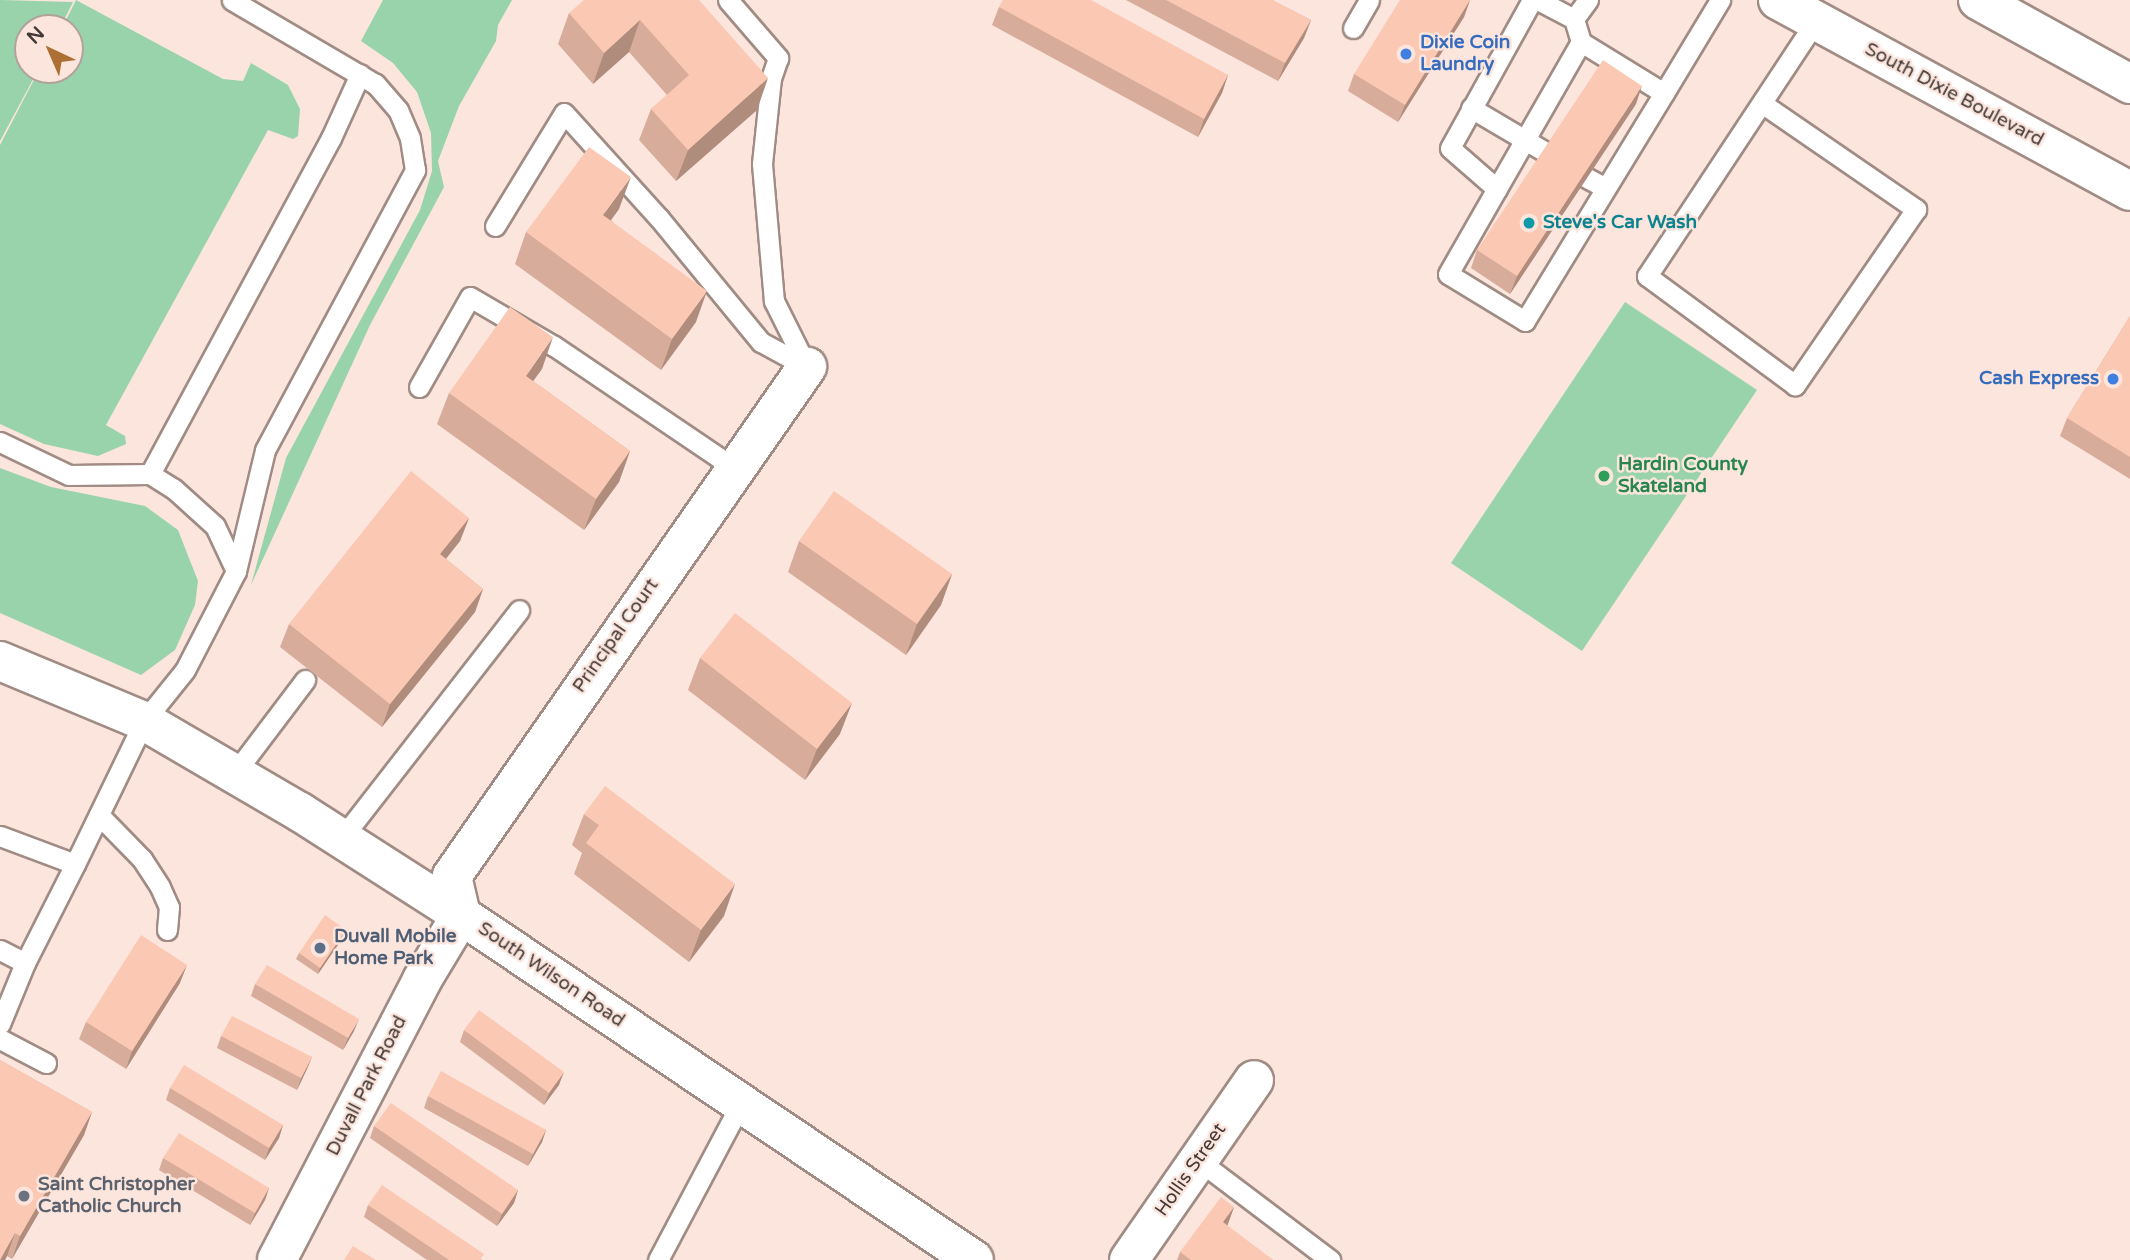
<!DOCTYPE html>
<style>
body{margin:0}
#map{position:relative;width:2130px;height:1260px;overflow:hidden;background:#fbe5dd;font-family:"Varela Round",sans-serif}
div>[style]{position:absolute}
.green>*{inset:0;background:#99d3ac}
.roads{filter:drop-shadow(2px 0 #a08c84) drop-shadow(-2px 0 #a08c84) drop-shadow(0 2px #a08c84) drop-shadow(0 -2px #a08c84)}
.lane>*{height:19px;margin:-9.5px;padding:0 9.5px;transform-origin:9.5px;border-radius:9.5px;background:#fff}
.street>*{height:38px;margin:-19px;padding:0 19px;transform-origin:19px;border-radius:19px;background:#fff}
.secondary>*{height:38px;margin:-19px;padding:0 19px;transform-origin:19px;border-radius:19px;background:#fff}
.highway>*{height:38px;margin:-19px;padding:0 19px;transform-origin:19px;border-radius:19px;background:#fff}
.wall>*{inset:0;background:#d8ac9a}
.shaded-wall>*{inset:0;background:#b08c7d}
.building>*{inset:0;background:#fbc8b3}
.dots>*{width:19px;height:19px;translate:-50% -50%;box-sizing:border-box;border:4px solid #fbe5dd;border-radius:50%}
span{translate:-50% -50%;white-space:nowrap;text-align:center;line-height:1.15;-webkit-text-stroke:5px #fbe5dd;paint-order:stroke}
.shop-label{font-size:19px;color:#366cbe;font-weight:700}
.left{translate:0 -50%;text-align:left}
.right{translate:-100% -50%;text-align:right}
.street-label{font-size:19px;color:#433a37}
.culture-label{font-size:19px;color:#0d838f;font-weight:700}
.leisure-label{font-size:19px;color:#27864d;font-weight:700}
.service-label{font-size:19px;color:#4e5e75;font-weight:700}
.worship-label{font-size:19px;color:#5b616d;font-weight:700}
.north{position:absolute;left:14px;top:14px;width:70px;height:70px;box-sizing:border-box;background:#fbe5dd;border:2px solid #b1a19b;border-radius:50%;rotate:316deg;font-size:19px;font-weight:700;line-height:28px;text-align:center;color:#433a37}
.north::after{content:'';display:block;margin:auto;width:24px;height:32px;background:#ad7034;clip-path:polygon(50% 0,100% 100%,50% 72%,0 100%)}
</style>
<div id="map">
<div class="green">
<i style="clip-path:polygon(0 0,73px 2px,60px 28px,28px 28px,28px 70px,38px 70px,0 141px)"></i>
<i style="clip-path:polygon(76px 0,223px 79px,243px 81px,251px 63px,288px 85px,300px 109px,298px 136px,293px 139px,268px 130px,106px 425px,125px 436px,126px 444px,98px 456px,44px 444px,0 424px,0 145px,39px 70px,70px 70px,70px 28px,62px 28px)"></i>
<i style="clip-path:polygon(383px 0,512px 0,498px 25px,496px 41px,459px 106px,438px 161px,444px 187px,370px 325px,251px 585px,286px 458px,420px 210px,432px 171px,431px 133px,417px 92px,393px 63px,361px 41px)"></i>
<i style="clip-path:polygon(1625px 302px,1757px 390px,1582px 651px,1451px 563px)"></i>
<i style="clip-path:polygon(0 468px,51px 487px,145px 506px,178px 530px,198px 581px,195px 605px,175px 650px,141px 675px,0 613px)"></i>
</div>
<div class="roads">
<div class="lane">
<i style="left:728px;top:0;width:77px;rotate:49.2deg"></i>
<i style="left:778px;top:58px;width:21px;rotate:109deg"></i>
<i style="left:771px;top:78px;width:86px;rotate:96deg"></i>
<i style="left:762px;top:164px;width:138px;rotate:85deg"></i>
<i style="left:774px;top:301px;width:74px;rotate:63.4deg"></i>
<i style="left:1538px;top:0;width:41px;rotate:27.8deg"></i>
<i style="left:1574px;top:19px;width:24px;rotate:-54deg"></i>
<i style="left:1574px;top:19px;width:24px;rotate:73deg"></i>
<i style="left:1581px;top:42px;width:97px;rotate:31.6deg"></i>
<i style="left:1664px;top:93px;width:267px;rotate:121.4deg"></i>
<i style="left:1525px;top:321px;width:90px;rotate:-148.6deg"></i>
<i style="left:1448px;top:274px;width:267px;rotate:-60.2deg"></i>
<i style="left:1353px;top:28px;width:32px;rotate:-60deg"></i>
<i style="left:1664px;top:93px;width:109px;rotate:-58.9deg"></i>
<i style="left:1763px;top:104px;width:186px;rotate:34.5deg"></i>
<i style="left:1916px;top:209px;width:214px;rotate:124.5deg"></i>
<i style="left:1795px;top:385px;width:184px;rotate:-143.6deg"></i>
<i style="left:1647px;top:276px;width:306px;rotate:-56.5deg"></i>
<i style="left:1471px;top:108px;width:88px;rotate:30.6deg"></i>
<i style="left:1587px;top:178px;width:21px;rotate:28deg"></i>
<i style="left:1497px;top:189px;width:62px;rotate:-138.9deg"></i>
<i style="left:1450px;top:148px;width:169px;rotate:-61deg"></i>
<i style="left:495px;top:226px;width:132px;rotate:-58.6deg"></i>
<i style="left:564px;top:113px;width:142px;rotate:47.9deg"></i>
<i style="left:659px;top:218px;width:161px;rotate:50.6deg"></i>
<i style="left:761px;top:342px;width:52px;rotate:28.5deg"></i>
<i style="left:419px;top:387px;width:103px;rotate:-60.5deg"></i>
<i style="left:470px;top:297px;width:97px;rotate:30.3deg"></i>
<i style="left:554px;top:346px;width:217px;rotate:34.1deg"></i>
<i style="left:0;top:442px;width:76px;rotate:25.6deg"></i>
<i style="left:69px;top:475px;width:81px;rotate:-0.7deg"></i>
<i style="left:150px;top:474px;width:382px;rotate:-61.7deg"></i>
<i style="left:331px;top:138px;width:70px;rotate:-65.6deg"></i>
<i style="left:150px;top:474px;width:28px;rotate:32deg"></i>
<i style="left:174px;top:489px;width:55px;rotate:42.1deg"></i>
<i style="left:215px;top:526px;width:50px;rotate:65deg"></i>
<i style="left:234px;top:774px;width:118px;rotate:-52.9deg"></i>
<i style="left:99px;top:815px;width:62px;rotate:45.7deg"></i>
<i style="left:142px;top:859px;width:33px;rotate:57deg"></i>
<i style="left:160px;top:887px;width:22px;rotate:66deg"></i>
<i style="left:169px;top:907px;width:23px;rotate:95deg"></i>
<i style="left:0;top:836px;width:80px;rotate:20.5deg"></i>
<i style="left:75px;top:864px;width:159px;rotate:-64.2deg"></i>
<i style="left:144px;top:721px;width:65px;rotate:-51.2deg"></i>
<i style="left:185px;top:670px;width:111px;rotate:-62.7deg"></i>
<i style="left:236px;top:571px;width:124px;rotate:-76.5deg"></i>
<i style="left:265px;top:450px;width:318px;rotate:-61.8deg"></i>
<i style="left:415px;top:170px;width:32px;rotate:-99deg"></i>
<i style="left:410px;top:138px;width:30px;rotate:-113deg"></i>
<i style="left:398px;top:110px;width:35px;rotate:-131deg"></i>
<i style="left:375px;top:84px;width:166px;rotate:-149.6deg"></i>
<i style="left:341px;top:839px;width:290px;rotate:-52.1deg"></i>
<i style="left:0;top:950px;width:28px;rotate:27deg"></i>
<i style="left:25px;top:963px;width:111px;rotate:-63.2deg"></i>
<i style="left:0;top:1024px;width:66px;rotate:-67.7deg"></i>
<i style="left:0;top:1039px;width:52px;rotate:27.6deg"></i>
<i style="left:1198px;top:1160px;width:166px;rotate:37.1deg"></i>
<i style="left:658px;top:1260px;width:178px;rotate:-62.1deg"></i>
</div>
<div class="street">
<i style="left:277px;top:1260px;width:315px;rotate:-62.6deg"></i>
<i style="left:422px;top:980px;width:76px;rotate:-59deg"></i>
<i style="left:461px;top:915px;width:40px;rotate:-103deg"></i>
<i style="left:452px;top:876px;width:621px;rotate:-55.11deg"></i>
<i style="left:1129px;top:1260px;width:219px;rotate:-55.2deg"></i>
</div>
<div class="secondary">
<i style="left:0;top:661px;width:156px;rotate:22.6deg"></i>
<i style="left:144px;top:721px;width:181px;rotate:30.3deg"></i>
<i style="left:300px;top:812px;width:191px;rotate:32.6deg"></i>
<i style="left:461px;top:915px;width:618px;rotate:33.92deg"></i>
</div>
<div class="highway">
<i style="left:1778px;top:0;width:400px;rotate:28.5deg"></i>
<i style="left:1978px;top:0;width:174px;rotate:28.9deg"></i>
</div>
</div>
<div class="wall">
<i style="clip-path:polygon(699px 0,757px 110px,676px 181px,639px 140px,651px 109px,667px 95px,629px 52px,593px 84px,558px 44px,569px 13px)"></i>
<i style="clip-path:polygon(1126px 0,1272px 0,1311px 20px,1304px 38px,1278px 81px)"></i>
<i style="clip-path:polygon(1470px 0,1464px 17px,1398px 122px,1348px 91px,1354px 74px)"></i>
<i style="clip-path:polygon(999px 7px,1228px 75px,1222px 93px,1198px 137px,992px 25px)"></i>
<i style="clip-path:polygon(1636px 104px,1510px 294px,1471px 268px,1477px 250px)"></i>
<i style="clip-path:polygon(619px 209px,611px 220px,696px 322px,661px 370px,515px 264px,526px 232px)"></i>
<i style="clip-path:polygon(2130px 316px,2130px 479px,2060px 436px,2067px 418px)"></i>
<i style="clip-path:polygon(542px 369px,533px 381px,630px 451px,619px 482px,584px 530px,437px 424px,449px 393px)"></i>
<i style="clip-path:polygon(469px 518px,460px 541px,446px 559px,483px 589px,475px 612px,382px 727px,280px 647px,289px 624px)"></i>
<i style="clip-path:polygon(799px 541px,952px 574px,941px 605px,906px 655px,788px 572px)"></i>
<i style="clip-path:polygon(700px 658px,840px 734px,805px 780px,688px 690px)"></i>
<i style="clip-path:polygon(584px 814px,724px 916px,689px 962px,574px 874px,582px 853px,572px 845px)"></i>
<i style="clip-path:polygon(346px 930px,344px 936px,318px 974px,296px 959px,299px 953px)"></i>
<i style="clip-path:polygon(180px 983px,126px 1069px,79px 1039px,86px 1022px)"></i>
<i style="clip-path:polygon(255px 984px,354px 1031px,343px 1050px,251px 996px)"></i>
<i style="clip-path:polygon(464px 1030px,559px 1085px,544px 1105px,460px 1042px)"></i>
<i style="clip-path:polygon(221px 1036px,312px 1057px,307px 1069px,297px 1090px,217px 1048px)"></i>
<i style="clip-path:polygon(0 1060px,92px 1112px,84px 1135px,12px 1259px,7px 1256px,5px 1260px,0 1260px)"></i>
<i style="clip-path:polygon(170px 1088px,283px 1125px,279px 1138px,265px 1160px,166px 1100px)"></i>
<i style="clip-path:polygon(428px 1096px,546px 1130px,542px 1142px,528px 1166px,424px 1108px)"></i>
<i style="clip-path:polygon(374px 1126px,518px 1190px,514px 1203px,497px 1226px,370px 1138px)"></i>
<i style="clip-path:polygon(163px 1158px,269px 1188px,265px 1200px,250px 1225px,159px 1170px)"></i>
<i style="clip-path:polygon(368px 1205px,482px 1260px,427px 1260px,364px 1217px)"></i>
<i style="clip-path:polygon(1234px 1207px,1227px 1226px,1273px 1260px,1177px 1260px,1180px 1252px)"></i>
</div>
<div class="shaded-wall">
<i style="clip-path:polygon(1470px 0,1464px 17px,1398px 122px,1405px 105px)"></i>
<i style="clip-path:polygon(640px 20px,629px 52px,593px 84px,604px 53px)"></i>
<i style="clip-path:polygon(1311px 20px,1304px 38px,1278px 81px,1285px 63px)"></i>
<i style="clip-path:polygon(1228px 75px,1222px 93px,1198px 137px,1204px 119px)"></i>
<i style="clip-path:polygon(768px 78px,757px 110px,676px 181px,688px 150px)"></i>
<i style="clip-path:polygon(1642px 86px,1636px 104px,1510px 294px,1517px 276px)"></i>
<i style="clip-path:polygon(631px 177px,619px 209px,592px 246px,603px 215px)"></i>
<i style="clip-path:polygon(707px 291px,696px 322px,661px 370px,672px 339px)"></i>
<i style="clip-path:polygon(553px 337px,542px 369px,514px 407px,526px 376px)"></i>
<i style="clip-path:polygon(630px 451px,619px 482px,584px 530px,596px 499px)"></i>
<i style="clip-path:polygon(469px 518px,460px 541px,431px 577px,440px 554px)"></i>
<i style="clip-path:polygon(952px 574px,941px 605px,906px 655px,917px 624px)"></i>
<i style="clip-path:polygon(483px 589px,475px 612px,382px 727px,390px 704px)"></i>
<i style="clip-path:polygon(852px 703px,840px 734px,805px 780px,817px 749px)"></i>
<i style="clip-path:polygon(735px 884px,724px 916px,689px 962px,701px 930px)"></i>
<i style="clip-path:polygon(346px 930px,344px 936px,318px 974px,320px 968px)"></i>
<i style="clip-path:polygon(187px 965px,180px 983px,126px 1069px,132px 1051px)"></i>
<i style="clip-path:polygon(359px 1019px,354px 1031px,343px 1050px,348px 1038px)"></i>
<i style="clip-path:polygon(312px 1057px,307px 1069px,297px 1090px,301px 1078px)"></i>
<i style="clip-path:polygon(564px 1072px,559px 1085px,544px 1105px,549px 1093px)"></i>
<i style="clip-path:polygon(92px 1112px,84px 1135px,12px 1259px,20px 1236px)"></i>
<i style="clip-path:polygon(283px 1125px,279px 1138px,265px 1160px,269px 1148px)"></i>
<i style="clip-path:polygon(546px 1130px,542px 1142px,528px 1166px,533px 1154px)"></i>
<i style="clip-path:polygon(269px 1188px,265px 1200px,250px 1225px,255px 1213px)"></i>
<i style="clip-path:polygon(518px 1190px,514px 1203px,497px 1226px,502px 1214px)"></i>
<i style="clip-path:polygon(1234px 1207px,1223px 1238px,1223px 1222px)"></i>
<i style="clip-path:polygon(15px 1233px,7px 1256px,5px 1260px,0 1260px)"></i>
</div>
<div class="building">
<i style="clip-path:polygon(584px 0,699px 0,768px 78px,688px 150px,651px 109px,689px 75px,640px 20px,604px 53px,569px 13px)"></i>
<i style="clip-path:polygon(1003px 0,1091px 0,1228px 75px,1204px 119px,999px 7px)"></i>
<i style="clip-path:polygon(1166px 0,1272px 0,1311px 20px,1285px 63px)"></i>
<i style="clip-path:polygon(1400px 0,1470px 0,1405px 105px,1354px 74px)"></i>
<i style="clip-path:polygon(1603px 60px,1642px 86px,1517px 276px,1477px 250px)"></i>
<i style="clip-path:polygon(589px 147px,631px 177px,603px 215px,707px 291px,672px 339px,526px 232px)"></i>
<i style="clip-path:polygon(510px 307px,553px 337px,526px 376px,630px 451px,596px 499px,449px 393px)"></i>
<i style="clip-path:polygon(2130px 316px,2130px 457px,2067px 418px)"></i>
<i style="clip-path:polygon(411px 471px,469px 518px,440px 554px,483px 589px,390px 704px,289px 624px)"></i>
<i style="clip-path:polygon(834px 491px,952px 574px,917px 624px,799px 541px)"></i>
<i style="clip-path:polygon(735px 613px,852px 703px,817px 749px,700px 658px)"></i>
<i style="clip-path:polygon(605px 786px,735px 884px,701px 930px,586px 843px,599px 825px,584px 814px)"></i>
<i style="clip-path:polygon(325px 915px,346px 930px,320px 968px,299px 953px)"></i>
<i style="clip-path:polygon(141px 935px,187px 965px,132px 1051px,86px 1022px)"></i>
<i style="clip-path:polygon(267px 965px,359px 1019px,348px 1038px,255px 984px)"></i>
<i style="clip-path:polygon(479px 1010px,564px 1072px,549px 1093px,464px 1030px)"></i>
<i style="clip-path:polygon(232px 1016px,312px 1057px,301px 1078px,221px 1036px)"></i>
<i style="clip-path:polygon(0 1060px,92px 1112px,20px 1236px,15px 1233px,0 1260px)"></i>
<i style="clip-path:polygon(184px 1065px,283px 1125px,269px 1148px,170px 1088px)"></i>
<i style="clip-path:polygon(441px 1071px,546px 1130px,533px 1154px,428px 1096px)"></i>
<i style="clip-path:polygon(391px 1103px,518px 1190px,502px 1214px,374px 1126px)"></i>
<i style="clip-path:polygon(179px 1133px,269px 1188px,255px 1213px,163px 1158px)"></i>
<i style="clip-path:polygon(382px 1185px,484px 1254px,480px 1260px,449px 1260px,368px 1205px)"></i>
<i style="clip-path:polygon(1221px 1197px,1234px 1207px,1223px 1222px,1273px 1260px,1191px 1260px,1180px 1252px)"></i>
<i style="clip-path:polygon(353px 1246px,376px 1260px,344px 1260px)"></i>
</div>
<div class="dots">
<i style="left:1406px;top:54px;background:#3f7fe0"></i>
<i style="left:1529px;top:223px;background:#0f9aa8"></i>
<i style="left:2113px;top:379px;background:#3f7fe0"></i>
<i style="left:1604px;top:476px;background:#2e9e5b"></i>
<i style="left:320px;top:948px;background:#5c6f8a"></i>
<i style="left:24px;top:1196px;background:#6b7280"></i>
</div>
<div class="shop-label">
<span class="left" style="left:1420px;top:54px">Dixie Coin<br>Laundry</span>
<span class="right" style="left:2099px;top:379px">Cash Express</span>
</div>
<div class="street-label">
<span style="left:1954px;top:95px;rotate:28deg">South Dixie Boulevard</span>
<span style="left:616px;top:636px;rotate:-55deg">Principal Court</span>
<span style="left:551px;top:975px;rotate:34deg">South Wilson Road</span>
<span style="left:367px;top:1086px;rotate:-63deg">Duvall Park Road</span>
<span style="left:1191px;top:1170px;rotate:-55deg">Hollis Street</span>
</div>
<div class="culture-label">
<span class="left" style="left:1543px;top:223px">Steve's Car Wash</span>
</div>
<div class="leisure-label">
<span class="left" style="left:1618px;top:476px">Hardin County<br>Skateland</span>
</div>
<div class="service-label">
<span class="left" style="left:334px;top:948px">Duvall Mobile<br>Home Park</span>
</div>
<div class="worship-label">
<span class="left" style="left:38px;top:1196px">Saint Christopher<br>Catholic Church</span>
</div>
<div class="north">N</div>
</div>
